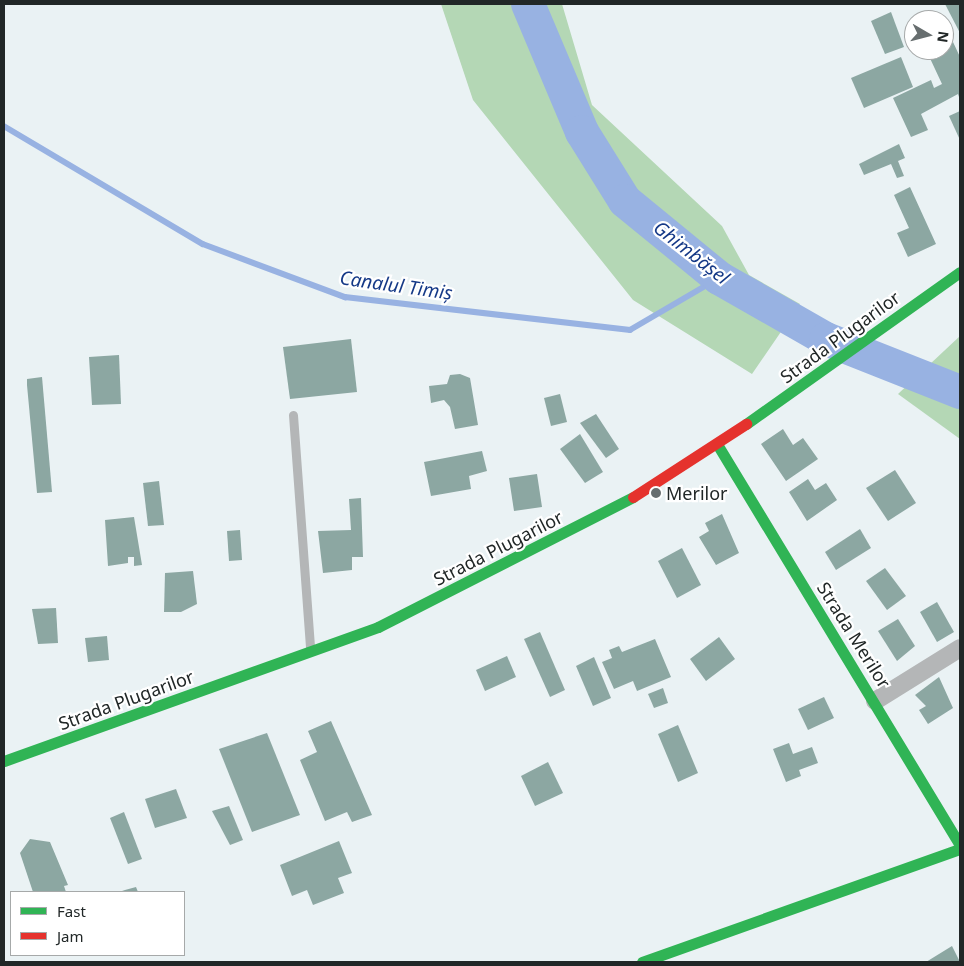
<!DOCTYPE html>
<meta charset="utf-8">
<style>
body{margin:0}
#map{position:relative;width:964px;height:966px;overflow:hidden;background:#eaf2f4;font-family:"Noto Sans",sans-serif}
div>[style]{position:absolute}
.forest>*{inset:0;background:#b4d7b5}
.stream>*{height:5.5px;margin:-2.75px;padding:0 2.75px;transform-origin:2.75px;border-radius:2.75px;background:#98b2e2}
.river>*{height:34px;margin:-17px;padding:0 17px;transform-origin:17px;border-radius:17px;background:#98b2e2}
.building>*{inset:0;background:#8ca7a2}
.lane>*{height:9px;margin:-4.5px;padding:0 4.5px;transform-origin:4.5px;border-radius:4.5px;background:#b4b6b7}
.street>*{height:18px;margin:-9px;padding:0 9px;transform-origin:9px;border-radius:9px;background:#b4b6b7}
.fast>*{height:11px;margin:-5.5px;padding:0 5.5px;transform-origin:5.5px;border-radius:5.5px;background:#30b455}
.jam>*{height:11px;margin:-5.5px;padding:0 5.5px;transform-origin:5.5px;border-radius:5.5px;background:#e5322d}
.dots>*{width:14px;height:14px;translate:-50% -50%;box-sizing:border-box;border:2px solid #fff;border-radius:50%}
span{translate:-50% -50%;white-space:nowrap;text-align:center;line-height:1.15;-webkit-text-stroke:4.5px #fff;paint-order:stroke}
.street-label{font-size:18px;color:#212727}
.poi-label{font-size:18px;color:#212727}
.left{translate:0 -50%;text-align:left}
.water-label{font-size:19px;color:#153987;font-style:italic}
.frame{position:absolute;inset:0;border:5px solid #212727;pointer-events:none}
.legend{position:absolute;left:10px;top:891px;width:175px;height:65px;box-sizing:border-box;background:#fff;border:1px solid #a6a9a9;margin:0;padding:6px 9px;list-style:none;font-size:15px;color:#212727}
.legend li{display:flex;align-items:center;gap:10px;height:25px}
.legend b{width:25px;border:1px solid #a6a9a9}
.north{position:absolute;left:904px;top:10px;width:50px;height:50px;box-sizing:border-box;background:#fff;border:1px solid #a6a9a9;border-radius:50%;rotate:98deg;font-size:14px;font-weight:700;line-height:20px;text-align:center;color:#212727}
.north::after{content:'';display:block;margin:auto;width:18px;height:22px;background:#676e6f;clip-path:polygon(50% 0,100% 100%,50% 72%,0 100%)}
</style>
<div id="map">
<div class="forest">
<i style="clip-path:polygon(441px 4px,562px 4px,592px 105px,722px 226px,749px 275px,800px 304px,752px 374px,633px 300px,473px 100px)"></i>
<i style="clip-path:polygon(960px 336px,960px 439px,898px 394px)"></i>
</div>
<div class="stream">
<i style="left:4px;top:126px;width:231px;rotate:30.7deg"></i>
<i style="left:203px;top:244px;width:152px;rotate:20.5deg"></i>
<i style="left:345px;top:297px;width:287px;rotate:6.6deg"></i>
<i style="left:630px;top:330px;width:103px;rotate:-30.3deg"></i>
</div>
<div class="river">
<i style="left:528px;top:4px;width:139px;rotate:67.1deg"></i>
<i style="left:582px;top:132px;width:81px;rotate:58.1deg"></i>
<i style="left:625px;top:201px;width:122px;rotate:39.3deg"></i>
<i style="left:719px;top:278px;width:123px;rotate:29.7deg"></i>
<i style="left:826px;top:339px;width:144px;rotate:21.6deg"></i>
</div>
<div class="building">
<i style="clip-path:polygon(945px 4px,960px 4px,960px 33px)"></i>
<i style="clip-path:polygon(891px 12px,904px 47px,885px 54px,871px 21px)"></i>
<i style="clip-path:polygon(953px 42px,960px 57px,960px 100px,958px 94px,921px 114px,928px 130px,911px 137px,893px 98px,931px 80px,934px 88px,942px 84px,928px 54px)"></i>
<i style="clip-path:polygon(901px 57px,913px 87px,864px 108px,851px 78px)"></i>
<i style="clip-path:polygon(960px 111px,960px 140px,949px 116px)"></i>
<i style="clip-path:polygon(899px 144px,905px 158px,898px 161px,904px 176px,897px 178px,891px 164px,864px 175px,859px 164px)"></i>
<i style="clip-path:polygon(910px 187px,936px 244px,908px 257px,897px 233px,909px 228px,894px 195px)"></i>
<i style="clip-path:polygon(351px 339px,357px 392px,290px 399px,283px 347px)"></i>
<i style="clip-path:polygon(119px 355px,121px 404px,92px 405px,89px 357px)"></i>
<i style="clip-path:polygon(460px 374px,470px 378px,478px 425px,455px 429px,450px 407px,444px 400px,431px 403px,429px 386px,447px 384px,450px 375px)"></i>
<i style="clip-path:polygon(42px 377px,52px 492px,37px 493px,27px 385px,27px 379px)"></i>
<i style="clip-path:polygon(560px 394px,567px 422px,551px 426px,544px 398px)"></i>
<i style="clip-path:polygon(596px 414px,619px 449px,606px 458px,580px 423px)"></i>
<i style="clip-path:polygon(783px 429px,793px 445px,803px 438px,818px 459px,786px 481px,761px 444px)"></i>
<i style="clip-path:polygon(580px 434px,603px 472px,585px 483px,560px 449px)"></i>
<i style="clip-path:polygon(482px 451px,487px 471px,469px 476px,471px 489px,431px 496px,424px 462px)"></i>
<i style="clip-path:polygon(895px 470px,916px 503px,888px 521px,866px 488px)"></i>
<i style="clip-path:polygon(537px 474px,542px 507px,514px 511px,509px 478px)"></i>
<i style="clip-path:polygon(808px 479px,815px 490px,826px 483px,837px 500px,807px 521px,789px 492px)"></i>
<i style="clip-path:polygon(159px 481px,164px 525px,148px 526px,143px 483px)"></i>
<i style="clip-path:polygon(361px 498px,363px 557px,352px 557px,352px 570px,323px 573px,318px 531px,351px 530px,349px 499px)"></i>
<i style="clip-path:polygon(722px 514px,739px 553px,716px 565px,699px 537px,709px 531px,705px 523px)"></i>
<i style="clip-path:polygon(134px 517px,142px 565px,134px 566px,134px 557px,128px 557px,128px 563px,108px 566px,105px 520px)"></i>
<i style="clip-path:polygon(860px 529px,871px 548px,836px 570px,825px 552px)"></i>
<i style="clip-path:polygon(240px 530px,242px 560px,229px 561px,227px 531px)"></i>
<i style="clip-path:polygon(682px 548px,701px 585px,677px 598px,658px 561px)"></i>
<i style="clip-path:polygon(885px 568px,906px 596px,887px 610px,866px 581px)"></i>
<i style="clip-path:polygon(193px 571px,197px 604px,181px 612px,164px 612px,165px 573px)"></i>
<i style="clip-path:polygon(937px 602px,954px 632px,937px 642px,920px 612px)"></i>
<i style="clip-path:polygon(56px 608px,58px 643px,38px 644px,32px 609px)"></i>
<i style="clip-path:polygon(898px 619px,915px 646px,897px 661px,878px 631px)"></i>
<i style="clip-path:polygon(540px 632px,565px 690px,550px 697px,524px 639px)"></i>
<i style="clip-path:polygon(107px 636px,109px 660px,88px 662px,85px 638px)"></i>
<i style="clip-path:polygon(719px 637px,735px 659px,706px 681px,690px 659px)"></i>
<i style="clip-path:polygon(655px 639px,671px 677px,637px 691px,633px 681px,614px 689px,602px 662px,612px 658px,609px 650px,619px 646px,622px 652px)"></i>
<i style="clip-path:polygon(507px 656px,516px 677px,485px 691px,476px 670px)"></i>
<i style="clip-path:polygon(594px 657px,611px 698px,593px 706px,576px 666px)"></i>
<i style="clip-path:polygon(939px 677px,953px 708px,928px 724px,919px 710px,926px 706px,915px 695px)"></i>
<i style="clip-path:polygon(663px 688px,668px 703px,654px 708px,648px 694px)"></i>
<i style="clip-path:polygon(824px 697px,834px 718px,808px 730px,798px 709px)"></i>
<i style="clip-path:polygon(331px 721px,372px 815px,352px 822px,347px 812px,325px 821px,300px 760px,317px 752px,308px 731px)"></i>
<i style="clip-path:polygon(678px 725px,698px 773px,678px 782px,658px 734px)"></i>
<i style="clip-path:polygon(267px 733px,300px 815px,252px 832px,219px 749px)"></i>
<i style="clip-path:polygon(789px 743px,793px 754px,812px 747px,818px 763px,799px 770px,801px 776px,786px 782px,773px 749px)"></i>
<i style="clip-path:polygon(548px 762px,563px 793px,535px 806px,521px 776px)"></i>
<i style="clip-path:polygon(176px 789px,187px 818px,155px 828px,145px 799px)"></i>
<i style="clip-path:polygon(229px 806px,243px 840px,230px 845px,212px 811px)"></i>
<i style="clip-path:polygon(124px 812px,142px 859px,128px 864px,110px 818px)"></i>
<i style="clip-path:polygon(30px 839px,50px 842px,68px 885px,64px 886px,66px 892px,33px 892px,20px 853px)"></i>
<i style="clip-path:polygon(339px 841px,352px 873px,338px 878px,344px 893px,313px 905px,307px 890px,292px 896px,280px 865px)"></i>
<i style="clip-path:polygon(136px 887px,138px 892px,119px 892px,125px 890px)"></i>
<i style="clip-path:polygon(952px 946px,960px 962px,926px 962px)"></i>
</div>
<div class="lane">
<i style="left:293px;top:415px;width:235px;rotate:85.8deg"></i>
</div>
<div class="street">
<i style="left:875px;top:701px;width:100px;rotate:-31.9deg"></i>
</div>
<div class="fast">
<i style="left:746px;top:424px;width:262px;rotate:-35.4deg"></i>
<i style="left:717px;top:444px;width:469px;rotate:58.8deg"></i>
<i style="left:4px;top:761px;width:397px;rotate:-19.7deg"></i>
<i style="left:378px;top:627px;width:286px;rotate:-27deg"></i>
<i style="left:642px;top:962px;width:337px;rotate:-19.6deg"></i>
</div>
<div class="jam">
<i style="left:633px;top:497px;width:135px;rotate:-32.9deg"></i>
</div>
<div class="dots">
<i style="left:656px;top:493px;background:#676e6f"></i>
</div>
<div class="street-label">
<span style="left:840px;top:337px;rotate:-36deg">Strada Plugarilor</span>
<span style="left:498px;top:548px;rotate:-27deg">Strada Plugarilor</span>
<span style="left:854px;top:635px;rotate:58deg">Strada Merilor</span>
<span style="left:126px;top:700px;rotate:-20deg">Strada Plugarilor</span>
</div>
<div class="poi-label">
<span class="left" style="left:666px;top:493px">Merilor</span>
</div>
<div class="water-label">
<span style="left:691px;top:253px;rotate:38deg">Ghimbășel</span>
<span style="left:396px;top:286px;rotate:8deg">Canalul Timiș</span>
</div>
<div class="frame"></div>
<ul class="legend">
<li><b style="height:6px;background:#30b455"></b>Fast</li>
<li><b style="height:6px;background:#e5322d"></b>Jam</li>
</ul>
<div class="north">N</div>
</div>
